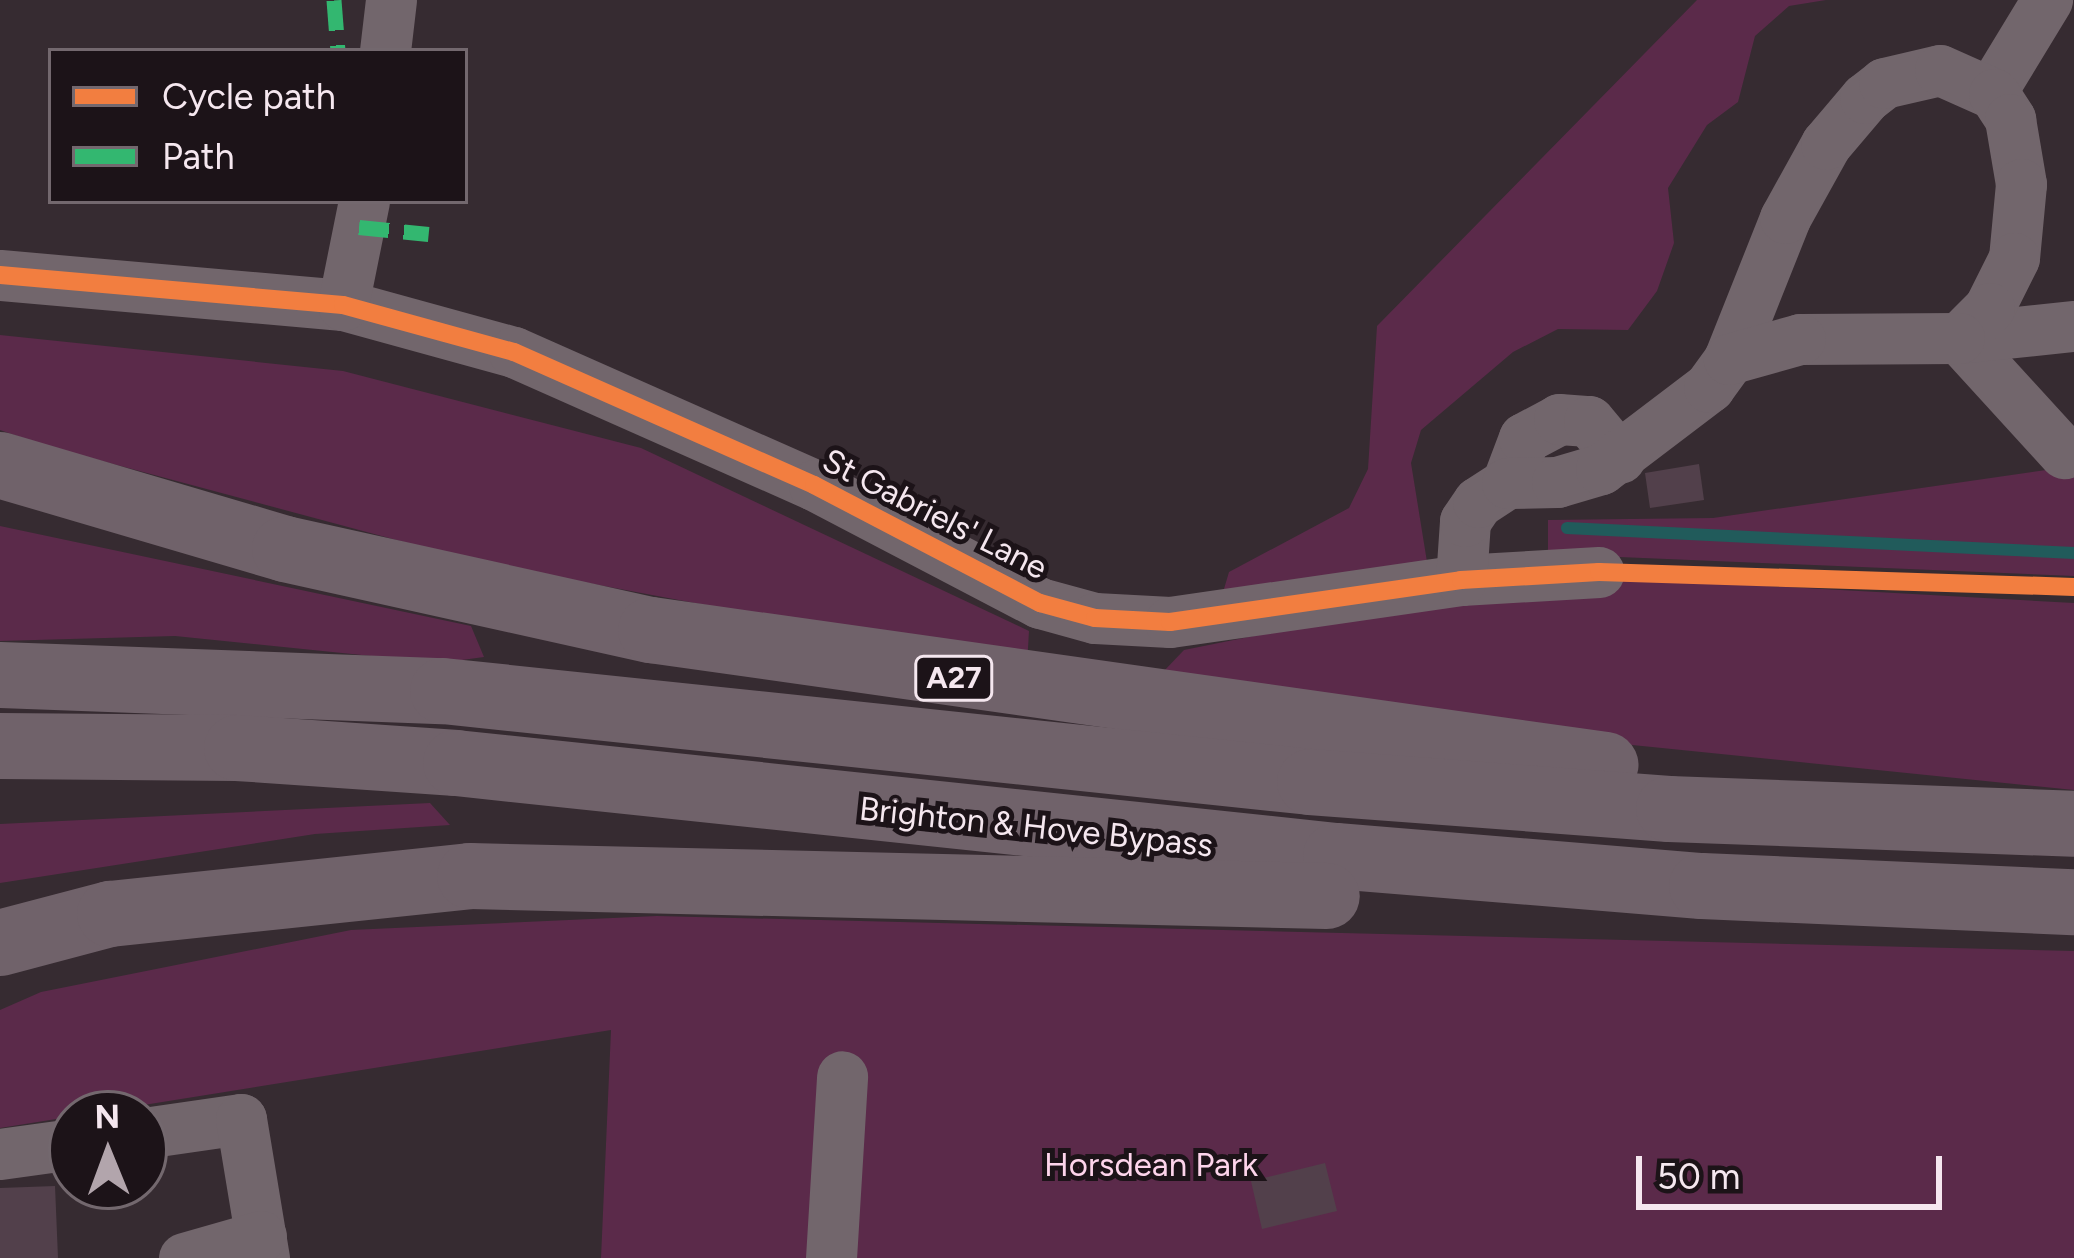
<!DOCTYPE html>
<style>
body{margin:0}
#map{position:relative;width:2074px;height:1258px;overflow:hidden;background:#362b31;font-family:Figtree,sans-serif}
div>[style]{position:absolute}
.green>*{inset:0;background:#5b2a4a}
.stream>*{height:12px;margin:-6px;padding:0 6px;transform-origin:6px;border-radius:6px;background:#215b5b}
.building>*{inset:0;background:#52404b}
.minor>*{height:51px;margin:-25.5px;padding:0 25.5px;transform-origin:25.5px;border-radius:25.5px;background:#72666c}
.highway>*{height:66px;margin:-33px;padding:0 33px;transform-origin:33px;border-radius:33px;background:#70626a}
.quiet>*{height:15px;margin-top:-7.5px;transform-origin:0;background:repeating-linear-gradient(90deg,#33b770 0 30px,transparent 0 45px)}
.cycleway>*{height:18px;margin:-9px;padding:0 9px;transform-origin:9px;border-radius:9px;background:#f27e40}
span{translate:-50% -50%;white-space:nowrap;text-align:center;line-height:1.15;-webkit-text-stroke:10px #1c1318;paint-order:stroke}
.shield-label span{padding:3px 9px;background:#1c1318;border:3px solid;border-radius:9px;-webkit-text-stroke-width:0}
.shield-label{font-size:30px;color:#f5e7ef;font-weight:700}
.street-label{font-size:33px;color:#f5e7ef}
.park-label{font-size:33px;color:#fdd4eb}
.legend{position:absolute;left:48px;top:48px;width:420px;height:156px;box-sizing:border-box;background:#1c1318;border:3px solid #73686e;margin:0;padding:15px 21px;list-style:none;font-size:36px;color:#f5e7ef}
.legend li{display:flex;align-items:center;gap:24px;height:60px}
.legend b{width:60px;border:3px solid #73686e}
.north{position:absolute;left:48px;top:1090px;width:120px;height:120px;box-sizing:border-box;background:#1c1318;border:3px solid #73686e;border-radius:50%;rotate:359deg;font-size:33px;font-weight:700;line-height:48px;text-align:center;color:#f5e7ef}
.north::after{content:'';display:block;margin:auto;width:42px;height:54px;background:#b2a5ac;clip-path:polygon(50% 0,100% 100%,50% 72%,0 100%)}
.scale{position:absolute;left:1636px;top:1156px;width:306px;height:54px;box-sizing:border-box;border:6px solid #f5e7ef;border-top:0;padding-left:15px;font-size:36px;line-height:42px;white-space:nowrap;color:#f5e7ef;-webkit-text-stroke:9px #1c1318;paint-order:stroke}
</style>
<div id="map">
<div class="green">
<i style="clip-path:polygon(1697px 0,1826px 0,1789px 6px,1755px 36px,1738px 102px,1707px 125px,1668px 188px,1674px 243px,1657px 291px,1628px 330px,1558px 329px,1513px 352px,1421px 430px,1411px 463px,1428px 568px,1221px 599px,1229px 572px,1349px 508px,1368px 469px,1377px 326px)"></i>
<i style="clip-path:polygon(0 335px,343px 371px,641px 448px,1029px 631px,1027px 665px,486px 564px,46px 446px,0 430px)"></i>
<i style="clip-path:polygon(2074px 466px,2074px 576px,1548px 554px,1548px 520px,1713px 518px)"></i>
<i style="clip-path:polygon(0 526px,471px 626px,484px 657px,440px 663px,175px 636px,0 641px)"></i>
<i style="clip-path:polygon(1623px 578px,2074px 603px,2074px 790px,1141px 695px,1184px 650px,1408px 605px)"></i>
<i style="clip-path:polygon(430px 803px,450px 825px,315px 834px,0 883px,0 824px)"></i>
<i style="clip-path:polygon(657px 916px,2074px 951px,2074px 1258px,601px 1258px,611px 1030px,0 1128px,0 1010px,41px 992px,351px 930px)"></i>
</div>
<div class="stream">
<i style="left:1567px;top:528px;width:508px;rotate:2.82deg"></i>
</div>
<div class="building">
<i style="clip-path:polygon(1699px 464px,1704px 500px,1650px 508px,1645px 473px)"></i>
<i style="clip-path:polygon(1325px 1163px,1337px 1211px,1262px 1229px,1251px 1181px)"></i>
<i style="clip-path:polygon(55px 1186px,58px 1258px,0 1258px,0 1188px)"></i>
</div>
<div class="minor">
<i style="left:385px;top:51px;width:51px;rotate:-83.3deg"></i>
<i style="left:1991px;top:92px;width:108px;rotate:-58.7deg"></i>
<i style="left:0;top:275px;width:344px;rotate:5deg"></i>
<i style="left:343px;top:305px;width:177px;rotate:15.4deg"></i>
<i style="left:514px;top:352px;width:328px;rotate:23.9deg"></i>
<i style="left:814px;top:485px;width:255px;rotate:27.6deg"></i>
<i style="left:1040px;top:603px;width:57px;rotate:15.3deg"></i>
<i style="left:1095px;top:618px;width:75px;rotate:3.1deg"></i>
<i style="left:1170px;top:622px;width:294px;rotate:-8.2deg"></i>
<i style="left:1461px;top:580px;width:138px;rotate:-3.3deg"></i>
<i style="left:343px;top:305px;width:106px;rotate:-78.6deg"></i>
<i style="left:1959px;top:338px;width:156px;rotate:47.6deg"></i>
<i style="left:1959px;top:338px;width:116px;rotate:-6deg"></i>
<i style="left:1507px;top:483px;width:48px;rotate:-69.3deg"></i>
<i style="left:1524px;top:438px;width:40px;rotate:-28deg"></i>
<i style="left:1559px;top:419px;width:30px;rotate:4deg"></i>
<i style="left:1589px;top:421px;width:48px;rotate:50deg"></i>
<i style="left:1461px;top:580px;width:59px;rotate:-86.1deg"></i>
<i style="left:1465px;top:521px;width:23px;rotate:-56deg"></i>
<i style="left:1478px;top:502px;width:35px;rotate:-33deg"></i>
<i style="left:1507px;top:483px;width:50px;rotate:-1.1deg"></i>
<i style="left:1557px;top:482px;width:46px;rotate:-16.5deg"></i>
<i style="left:1601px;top:469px;width:136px;rotate:-37.2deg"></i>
<i style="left:1709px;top:387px;width:34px;rotate:-54deg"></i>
<i style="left:1729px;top:359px;width:152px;rotate:-68.3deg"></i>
<i style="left:1785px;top:218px;width:85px;rotate:-61deg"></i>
<i style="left:1826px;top:144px;width:60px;rotate:-49.7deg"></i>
<i style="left:1865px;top:98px;width:24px;rotate:-38deg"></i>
<i style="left:1884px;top:83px;width:57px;rotate:-13.1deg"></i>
<i style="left:1940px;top:70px;width:59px;rotate:24deg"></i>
<i style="left:1994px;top:94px;width:30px;rotate:57deg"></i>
<i style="left:2010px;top:119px;width:66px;rotate:80.4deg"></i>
<i style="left:2021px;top:184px;width:74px;rotate:95.4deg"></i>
<i style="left:2014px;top:258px;width:56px;rotate:116.6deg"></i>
<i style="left:1989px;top:308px;width:42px;rotate:135deg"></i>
<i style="left:1959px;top:338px;width:159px;rotate:179.6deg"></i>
<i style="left:1800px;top:339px;width:74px;rotate:164.3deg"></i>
<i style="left:144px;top:1133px;width:98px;rotate:-8.2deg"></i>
<i style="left:241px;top:1119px;width:141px;rotate:80.6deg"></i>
<i style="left:0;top:1154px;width:73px;rotate:-7.9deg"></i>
<i style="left:184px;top:1258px;width:80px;rotate:-15.9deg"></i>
<i style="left:831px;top:1258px;width:182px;rotate:-86.5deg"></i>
</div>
<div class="highway">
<i style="left:0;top:465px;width:297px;rotate:16.4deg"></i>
<i style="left:285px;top:549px;width:375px;rotate:12.5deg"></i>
<i style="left:651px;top:630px;width:964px;rotate:8.05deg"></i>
<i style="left:0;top:675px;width:443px;rotate:2.1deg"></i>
<i style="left:443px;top:691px;width:872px;rotate:5.99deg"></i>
<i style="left:1310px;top:782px;width:360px;rotate:4.3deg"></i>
<i style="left:1669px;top:809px;width:405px;rotate:2.1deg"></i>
<i style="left:0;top:746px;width:237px;rotate:0.5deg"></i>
<i style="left:237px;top:748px;width:220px;rotate:3.9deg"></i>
<i style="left:456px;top:763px;width:885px;rotate:6.03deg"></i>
<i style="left:1336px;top:856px;width:367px;rotate:4.7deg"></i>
<i style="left:1702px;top:886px;width:372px;rotate:2.5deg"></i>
<i style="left:0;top:943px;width:114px;rotate:-14.8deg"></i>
<i style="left:110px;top:914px;width:362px;rotate:-6deg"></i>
<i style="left:470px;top:876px;width:857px;rotate:1.34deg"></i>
</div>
<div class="quiet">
<i style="left:334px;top:0;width:51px;rotate:85.5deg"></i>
<i style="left:359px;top:227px;width:70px;rotate:5.7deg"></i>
</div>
<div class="cycleway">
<i style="left:0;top:275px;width:344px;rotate:5deg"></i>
<i style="left:343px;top:305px;width:177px;rotate:15.4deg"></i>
<i style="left:514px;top:352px;width:328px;rotate:23.9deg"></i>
<i style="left:814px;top:485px;width:255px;rotate:27.6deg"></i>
<i style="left:1040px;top:603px;width:57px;rotate:15.3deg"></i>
<i style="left:1095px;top:618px;width:75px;rotate:3.1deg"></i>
<i style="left:1170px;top:622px;width:294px;rotate:-8.2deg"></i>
<i style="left:1461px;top:580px;width:138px;rotate:-3.3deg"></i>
<i style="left:1599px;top:572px;width:475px;rotate:1.8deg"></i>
</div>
<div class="shield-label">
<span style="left:954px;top:678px">A27</span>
</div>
<div class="street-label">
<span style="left:935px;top:514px;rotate:27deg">St Gabriels' Lane</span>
<span style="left:1036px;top:827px;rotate:6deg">Brighton &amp; Hove Bypass</span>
</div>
<div class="park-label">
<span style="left:1151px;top:1165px">Horsdean Park</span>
</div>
<ul class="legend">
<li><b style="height:15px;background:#f27e40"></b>Cycle path</li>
<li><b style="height:15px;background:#33b770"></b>Path</li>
</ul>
<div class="north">N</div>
<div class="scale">50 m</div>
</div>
